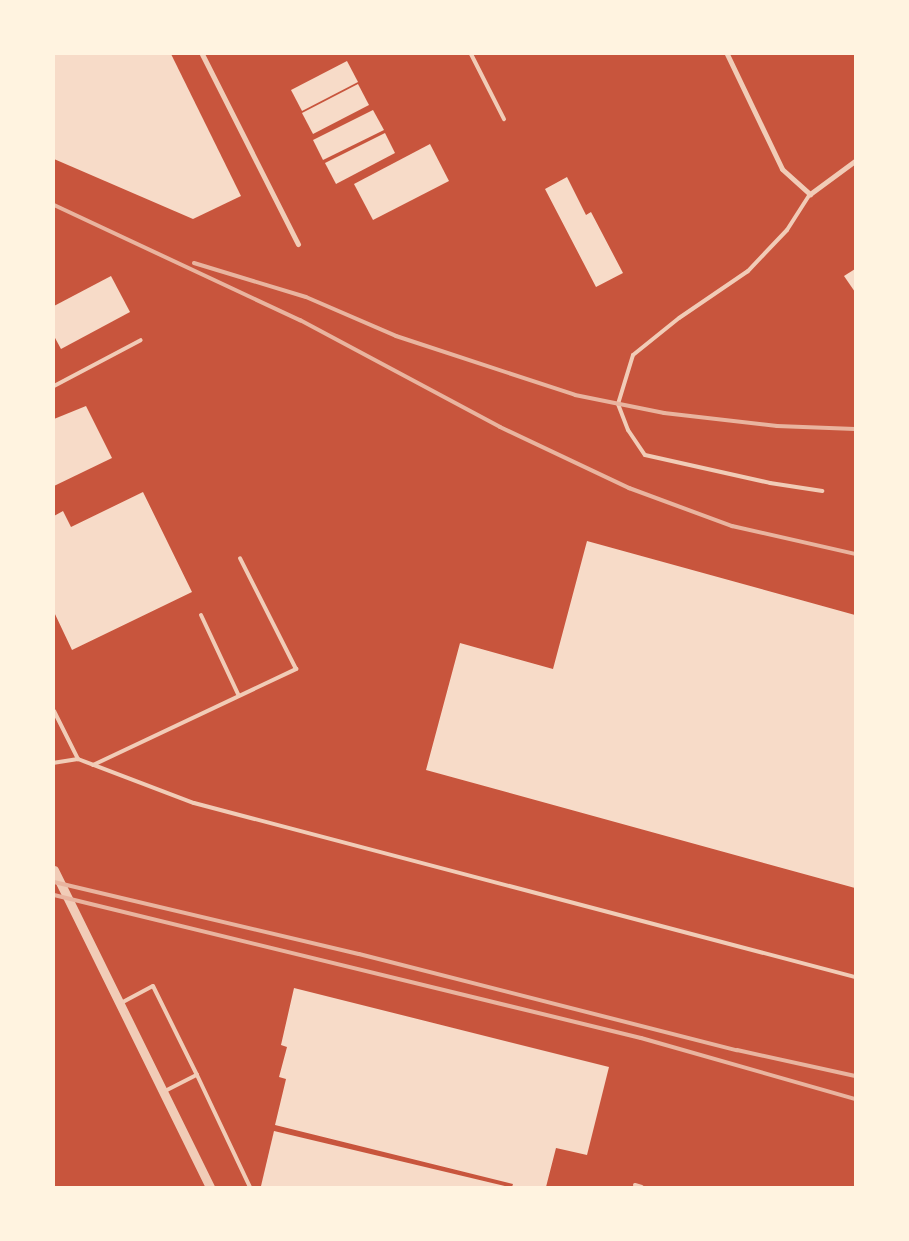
<!DOCTYPE html>
<style>
body{margin:0}
#map{position:relative;width:909px;height:1241px;overflow:hidden;background:#c8553d;font-family:Roboto,sans-serif}
div>[style]{position:absolute}
.building>*{inset:0;background:#f7dbc8}
.service>*{height:4px;margin:-2px;padding:0 2px;transform-origin:2px;border-radius:2px;background:#f1ccb7}
.minor>*{height:5px;margin:-2.5px;padding:0 2.5px;transform-origin:2.5px;border-radius:2.5px;background:#f1ccb7}
.tertiary>*{height:9px;margin:-4.5px;padding:0 4.5px;transform-origin:4.5px;border-radius:4.5px;background:#f1ccb7}
.rail>*{height:4px;margin:-2px;padding:0 2px;transform-origin:2px;border-radius:2px;background:#e9b49f}
span{translate:-50% -50%;white-space:nowrap;text-align:center;line-height:1.15;-webkit-text-stroke:4.5px #fff3e0;paint-order:stroke}
.frame{position:absolute;inset:0;border:55px solid #fff3e0;pointer-events:none}
</style>
<div id="map">
<div class="building">
<i style="clip-path:polygon(54px 54px,171px 54px,241px 196px,193px 219px,54px 159px)"></i>
<i style="clip-path:polygon(347px 61px,358px 82px,302px 111px,291px 90px)"></i>
<i style="clip-path:polygon(358px 84px,369px 105px,313px 134px,302px 113px)"></i>
<i style="clip-path:polygon(373px 110px,384px 130px,323px 160px,313px 140px)"></i>
<i style="clip-path:polygon(385px 133px,395px 153px,336px 184px,325px 163px)"></i>
<i style="clip-path:polygon(430px 144px,449px 181px,373px 220px,354px 184px)"></i>
<i style="clip-path:polygon(567px 177px,586px 215px,591px 212px,623px 273px,596px 287px,545px 189px)"></i>
<i style="clip-path:polygon(855px 269px,855px 292px,844px 276px)"></i>
<i style="clip-path:polygon(111px 276px,130px 312px,61px 349px,54px 336px,54px 306px)"></i>
<i style="clip-path:polygon(86px 406px,112px 458px,54px 486px,54px 419px)"></i>
<i style="clip-path:polygon(143px 492px,192px 592px,72px 650px,54px 612px,54px 516px,63px 511px,71px 527px)"></i>
<i style="clip-path:polygon(587px 541px,855px 615px,855px 888px,426px 770px,460px 643px,553px 669px)"></i>
<i style="clip-path:polygon(294px 988px,609px 1067px,587px 1155px,556px 1148px,546px 1187px,512px 1187px,513px 1184px,275px 1125px,286px 1079px,279px 1077px,287px 1047px,281px 1045px)"></i>
<i style="clip-path:polygon(274px 1131px,509px 1187px,261px 1186px)"></i>
</div>
<div class="service">
<i style="left:471px;top:54px;width:73px;rotate:63.1deg"></i>
<i style="left:810px;top:194px;width:43px;rotate:122.6deg"></i>
<i style="left:787px;top:230px;width:57px;rotate:133.6deg"></i>
<i style="left:748px;top:271px;width:83px;rotate:145.7deg"></i>
<i style="left:679px;top:318px;width:59px;rotate:141.2deg"></i>
<i style="left:633px;top:355px;width:51px;rotate:107deg"></i>
<i style="left:618px;top:404px;width:28px;rotate:69deg"></i>
<i style="left:628px;top:430px;width:30px;rotate:56deg"></i>
<i style="left:645px;top:455px;width:128px;rotate:12.6deg"></i>
<i style="left:770px;top:483px;width:53px;rotate:8.7deg"></i>
<i style="left:54px;top:386px;width:98px;rotate:-27.9deg"></i>
<i style="left:201px;top:615px;width:89px;rotate:64.9deg"></i>
<i style="left:54px;top:711px;width:54px;rotate:63.4deg"></i>
<i style="left:78px;top:759px;width:24px;rotate:171deg"></i>
<i style="left:78px;top:759px;width:124px;rotate:20.8deg"></i>
<i style="left:194px;top:803px;width:684px;rotate:14.75deg"></i>
<i style="left:93px;top:765px;width:225px;rotate:-25.3deg"></i>
<i style="left:296px;top:669px;width:124px;rotate:-116.8deg"></i>
<i style="left:121px;top:1003px;width:36px;rotate:-28deg"></i>
<i style="left:153px;top:986px;width:99px;rotate:63.7deg"></i>
<i style="left:163px;top:1092px;width:38px;rotate:-27deg"></i>
<i style="left:197px;top:1075px;width:124px;rotate:64.7deg"></i>
<i style="left:635px;top:1185px;width:7px;rotate:16deg"></i>
</div>
<div class="minor">
<i style="left:202px;top:54px;width:213px;rotate:63.2deg"></i>
<i style="left:727px;top:54px;width:127px;rotate:64.4deg"></i>
<i style="left:782px;top:169px;width:38px;rotate:42deg"></i>
<i style="left:810px;top:194px;width:56px;rotate:-36.3deg"></i>
</div>
<div class="tertiary">
<i style="left:54px;top:870px;width:353px;rotate:63.8deg"></i>
</div>
<div class="rail">
<i style="left:54px;top:205px;width:272px;rotate:25.1deg"></i>
<i style="left:300px;top:320px;width:227px;rotate:28.1deg"></i>
<i style="left:500px;top:427px;width:143px;rotate:25.3deg"></i>
<i style="left:629px;top:488px;width:110px;rotate:20.3deg"></i>
<i style="left:732px;top:526px;width:126px;rotate:12.8deg"></i>
<i style="left:194px;top:263px;width:117px;rotate:16.9deg"></i>
<i style="left:306px;top:297px;width:98px;rotate:23.4deg"></i>
<i style="left:396px;top:336px;width:188px;rotate:18.2deg"></i>
<i style="left:575px;top:395px;width:91px;rotate:11.4deg"></i>
<i style="left:664px;top:413px;width:114px;rotate:6.6deg"></i>
<i style="left:777px;top:426px;width:78px;rotate:2.2deg"></i>
<i style="left:54px;top:882px;width:313px;rotate:13.3deg"></i>
<i style="left:359px;top:954px;width:390px;rotate:14.3deg"></i>
<i style="left:737px;top:1050px;width:121px;rotate:12.4deg"></i>
<i style="left:54px;top:895px;width:604px;rotate:13.69deg"></i>
<i style="left:641px;top:1038px;width:223px;rotate:15.9deg"></i>
</div>
<div class="frame"></div>
</div>
